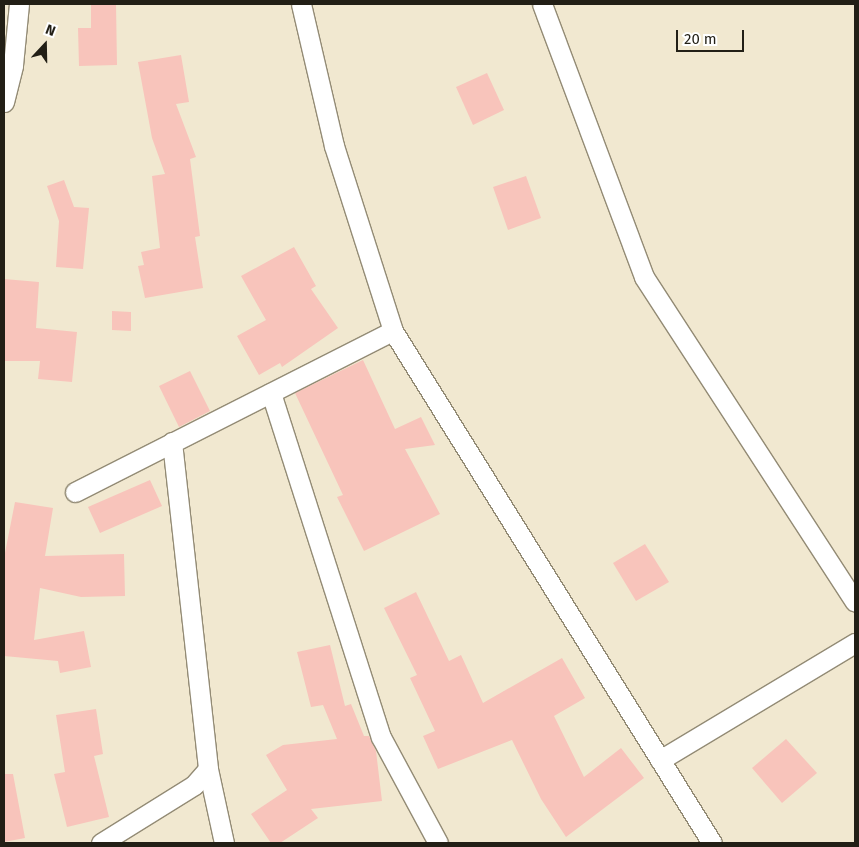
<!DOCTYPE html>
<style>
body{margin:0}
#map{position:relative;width:859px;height:847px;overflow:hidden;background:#f1e8d0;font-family:"Fira Sans",sans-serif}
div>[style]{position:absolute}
.building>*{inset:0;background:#f8c4bb}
.roads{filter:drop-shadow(1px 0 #938b75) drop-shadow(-1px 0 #938b75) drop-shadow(0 1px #938b75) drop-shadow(0 -1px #938b75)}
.minor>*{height:19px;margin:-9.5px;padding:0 9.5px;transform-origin:9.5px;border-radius:9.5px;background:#fff}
span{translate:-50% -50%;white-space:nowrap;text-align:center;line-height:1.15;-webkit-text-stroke:5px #fff;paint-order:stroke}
.frame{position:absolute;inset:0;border:5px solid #221f16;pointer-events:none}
.north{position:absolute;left:20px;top:20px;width:50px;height:50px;-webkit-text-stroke:4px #fff;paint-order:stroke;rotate:21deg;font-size:14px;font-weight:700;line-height:20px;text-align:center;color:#221f16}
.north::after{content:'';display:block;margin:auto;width:18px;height:22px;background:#221f16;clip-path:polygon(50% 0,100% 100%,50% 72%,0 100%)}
.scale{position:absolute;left:676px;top:30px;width:68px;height:22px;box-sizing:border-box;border:2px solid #221f16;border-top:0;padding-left:6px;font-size:15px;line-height:18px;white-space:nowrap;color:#221f16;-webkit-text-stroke:4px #fff;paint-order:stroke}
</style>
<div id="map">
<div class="building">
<i style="clip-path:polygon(91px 4px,116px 4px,117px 65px,79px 66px,78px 28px,91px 28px)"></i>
<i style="clip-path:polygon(181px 55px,189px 102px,176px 104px,196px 157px,190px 159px,200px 236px,195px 237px,203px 288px,145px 298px,138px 266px,144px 265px,141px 252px,160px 248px,152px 176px,165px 174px,152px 138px,138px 62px)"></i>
<i style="clip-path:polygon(487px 73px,504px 110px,473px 125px,456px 87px)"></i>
<i style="clip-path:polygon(526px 176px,541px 218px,508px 230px,493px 187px)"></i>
<i style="clip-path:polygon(64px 180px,74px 207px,89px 208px,83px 269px,56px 267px,59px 221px,47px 186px)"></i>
<i style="clip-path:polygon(294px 247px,316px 286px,311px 289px,338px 328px,282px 367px,280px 363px,259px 375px,237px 336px,266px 320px,241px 276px)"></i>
<i style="clip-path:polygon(4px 279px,39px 282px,36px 328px,77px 332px,72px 382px,38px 379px,40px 361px,4px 361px)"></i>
<i style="clip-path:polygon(112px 311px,131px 312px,131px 331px,112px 330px)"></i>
<i style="clip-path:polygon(363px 360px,395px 429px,421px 417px,435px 445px,405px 449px,440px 514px,364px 551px,337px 497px,343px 495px,295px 393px)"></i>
<i style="clip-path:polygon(190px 371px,210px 411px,179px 427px,159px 386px)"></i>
<i style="clip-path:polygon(150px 480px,162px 506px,100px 533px,88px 507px)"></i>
<i style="clip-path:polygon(15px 502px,53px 508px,45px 556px,124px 554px,125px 596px,81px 597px,40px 588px,34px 640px,84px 631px,91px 667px,60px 673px,58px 661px,4px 656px,4px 558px)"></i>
<i style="clip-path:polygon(645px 544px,669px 582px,636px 601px,613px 563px)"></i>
<i style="clip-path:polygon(416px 592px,449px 661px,461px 655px,483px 703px,562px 658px,585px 698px,554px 716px,584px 777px,621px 748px,644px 778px,566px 837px,541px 799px,512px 740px,438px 769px,423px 736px,435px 731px,410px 678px,417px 675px,384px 608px)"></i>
<i style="clip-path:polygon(330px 645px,345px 706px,351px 704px,364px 736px,369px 736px,376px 751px,382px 801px,311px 809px,318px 818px,280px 843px,271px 843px,251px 814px,287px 790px,266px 755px,283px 745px,337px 739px,323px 705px,311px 707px,297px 652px)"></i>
<i style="clip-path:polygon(96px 709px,103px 754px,94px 756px,109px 817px,67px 827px,54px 774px,65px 772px,56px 715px)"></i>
<i style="clip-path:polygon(786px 739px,817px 773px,782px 803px,752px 768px)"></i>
<i style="clip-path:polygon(4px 774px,13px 774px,25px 838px,4px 842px)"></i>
</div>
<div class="roads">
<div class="minor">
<i style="left:301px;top:4px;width:146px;rotate:76.9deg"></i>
<i style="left:334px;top:146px;width:194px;rotate:72.3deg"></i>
<i style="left:393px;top:331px;width:603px;rotate:58.08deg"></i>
<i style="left:542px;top:4px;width:291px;rotate:69.5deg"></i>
<i style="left:644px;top:277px;width:387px;rotate:57deg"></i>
<i style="left:4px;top:102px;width:38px;rotate:-76deg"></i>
<i style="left:13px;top:65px;width:61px;rotate:-84.4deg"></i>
<i style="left:271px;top:393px;width:361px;rotate:72.3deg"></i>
<i style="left:381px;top:737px;width:120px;rotate:61.7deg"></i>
<i style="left:172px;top:442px;width:329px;rotate:83.7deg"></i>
<i style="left:208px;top:769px;width:76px;rotate:77.8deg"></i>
<i style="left:75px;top:492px;width:356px;rotate:-26.9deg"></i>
<i style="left:660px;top:760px;width:227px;rotate:-31deg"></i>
<i style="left:101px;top:843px;width:110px;rotate:-31.9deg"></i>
<i style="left:194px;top:785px;width:21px;rotate:-49deg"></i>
</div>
</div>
<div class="frame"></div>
<div class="north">N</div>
<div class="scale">20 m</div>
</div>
